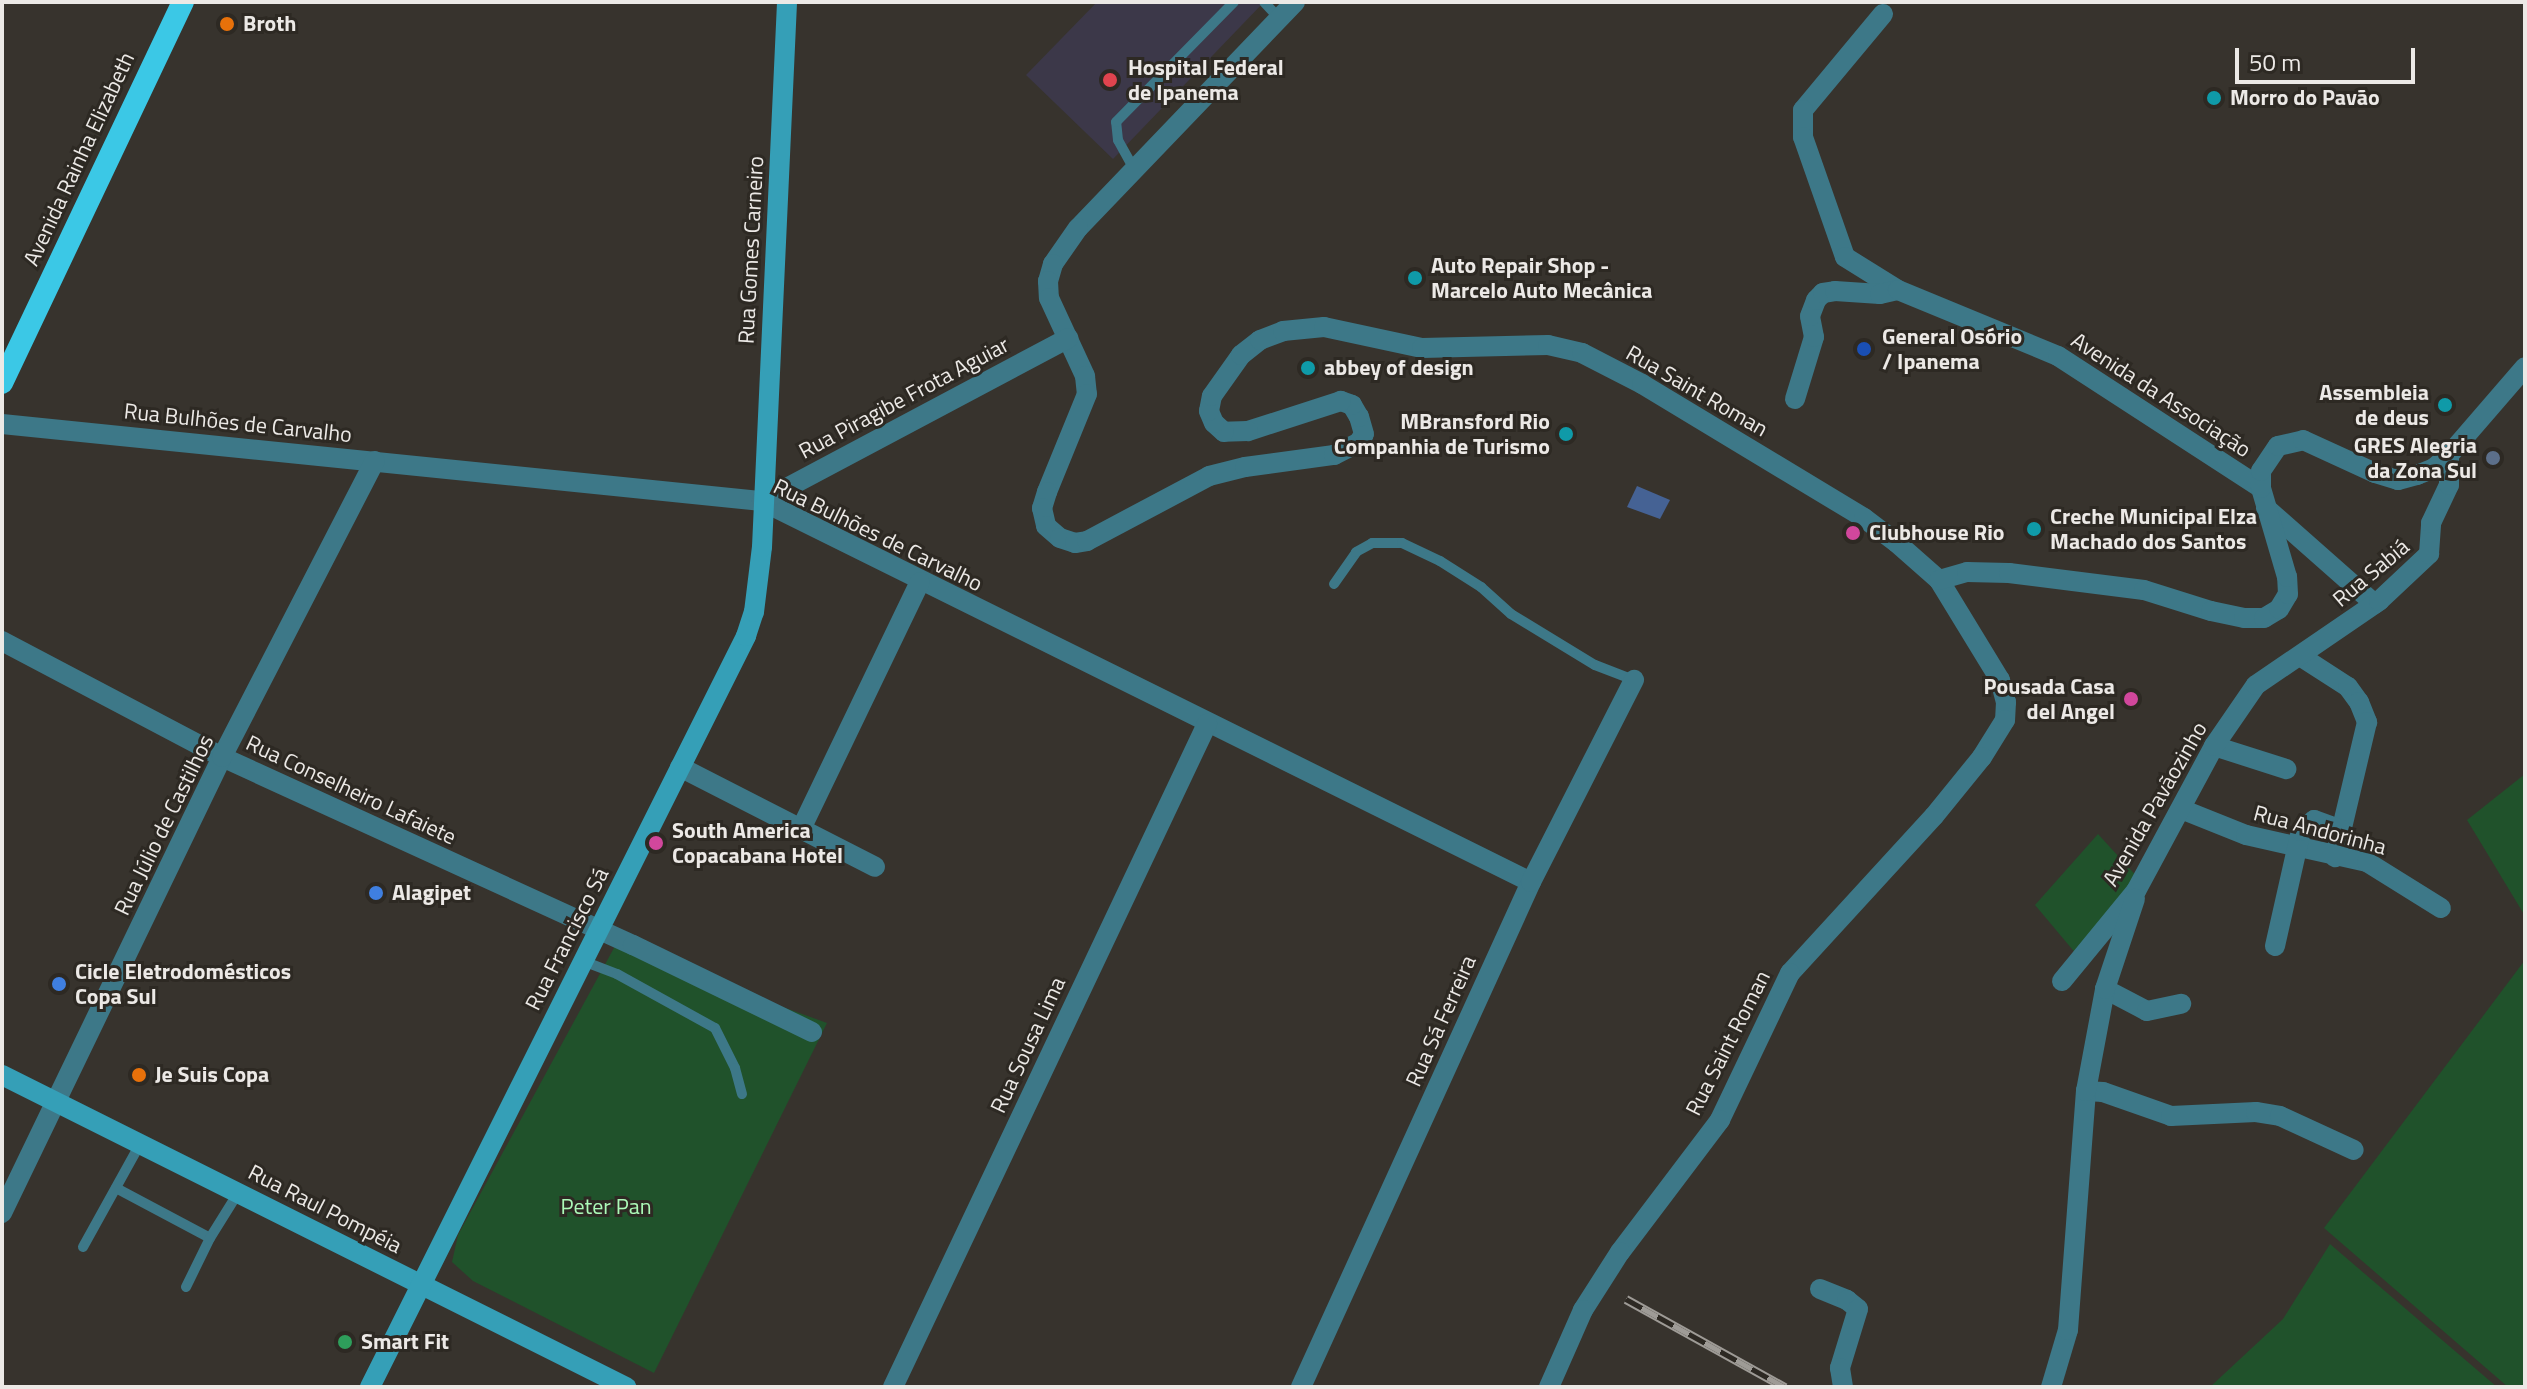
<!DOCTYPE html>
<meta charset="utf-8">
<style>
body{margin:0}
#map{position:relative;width:2527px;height:1389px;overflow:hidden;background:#37332d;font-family:"Titillium Web",sans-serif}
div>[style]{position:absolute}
.medical>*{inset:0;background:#3c3849}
.green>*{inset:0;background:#20522b}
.water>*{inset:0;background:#456294}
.service>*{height:10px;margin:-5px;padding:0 5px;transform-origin:5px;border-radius:5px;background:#3d7888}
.minor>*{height:20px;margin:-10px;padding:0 10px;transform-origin:10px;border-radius:10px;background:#3d7888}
.secondary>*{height:20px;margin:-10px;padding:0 10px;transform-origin:10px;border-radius:10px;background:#359fb7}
.trunk>*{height:22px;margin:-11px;padding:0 11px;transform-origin:11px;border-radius:11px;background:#3bc8e6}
.rail>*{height:9px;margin-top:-4.5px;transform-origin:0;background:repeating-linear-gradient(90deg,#2d2923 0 18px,#9e9b96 0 36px);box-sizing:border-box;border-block:2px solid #9e9b96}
.dots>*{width:22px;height:22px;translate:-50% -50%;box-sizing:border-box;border:4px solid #2d2923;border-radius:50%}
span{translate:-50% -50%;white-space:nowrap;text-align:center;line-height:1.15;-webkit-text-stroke:6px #2d2923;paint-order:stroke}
.poi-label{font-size:22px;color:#ece9e6;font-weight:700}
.left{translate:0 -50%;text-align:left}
.right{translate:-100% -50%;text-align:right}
.street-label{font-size:22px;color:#ece9e6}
.park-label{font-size:22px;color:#acfab8}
.frame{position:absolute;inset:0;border:4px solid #ece9e6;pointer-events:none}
.scale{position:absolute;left:2235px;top:48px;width:180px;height:36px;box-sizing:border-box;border:4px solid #ece9e6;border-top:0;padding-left:10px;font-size:24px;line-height:28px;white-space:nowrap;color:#ece9e6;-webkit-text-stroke:6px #2d2923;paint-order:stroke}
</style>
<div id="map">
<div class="medical">
<i style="clip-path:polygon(1097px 2px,1264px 2px,1113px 159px,1026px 75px)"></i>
</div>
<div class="green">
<i style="clip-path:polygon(2525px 774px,2525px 916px,2467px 820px)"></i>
<i style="clip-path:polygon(2098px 834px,2140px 880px,2077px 955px,2035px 905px)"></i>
<i style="clip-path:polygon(615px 946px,827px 1023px,654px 1373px,473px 1281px,452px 1262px,458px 1235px)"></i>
<i style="clip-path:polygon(2525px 960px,2525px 1387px,2508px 1387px,2324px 1228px)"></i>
<i style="clip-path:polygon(2330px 1244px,2497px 1387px,2210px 1387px,2283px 1319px)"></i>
</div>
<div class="water">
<i style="clip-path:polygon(1637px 486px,1670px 500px,1660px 519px,1627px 507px)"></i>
</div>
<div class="service">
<i style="left:1264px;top:2px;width:22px;rotate:47deg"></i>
<i style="left:1134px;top:169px;width:33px;rotate:-119deg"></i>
<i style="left:1118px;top:140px;width:18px;rotate:-96deg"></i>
<i style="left:1116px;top:122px;width:168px;rotate:-45.5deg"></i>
<i style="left:1334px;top:584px;width:39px;rotate:-55deg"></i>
<i style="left:1356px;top:552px;width:18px;rotate:-29deg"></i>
<i style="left:1372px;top:543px;width:30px"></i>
<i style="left:1402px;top:543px;width:42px;rotate:25.3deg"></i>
<i style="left:1440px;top:561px;width:49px;rotate:32.4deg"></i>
<i style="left:1481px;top:587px;width:40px;rotate:42deg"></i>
<i style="left:1511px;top:614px;width:98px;rotate:31.3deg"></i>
<i style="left:1595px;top:665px;width:42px;rotate:21deg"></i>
<i style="left:583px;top:961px;width:36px;rotate:21deg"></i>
<i style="left:617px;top:974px;width:112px;rotate:28.9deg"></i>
<i style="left:715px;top:1028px;width:45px;rotate:63.4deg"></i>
<i style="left:735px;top:1068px;width:27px;rotate:75deg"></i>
<i style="left:116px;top:1188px;width:106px;rotate:28deg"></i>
<i style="left:210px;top:1238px;width:53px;rotate:-58.1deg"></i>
<i style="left:83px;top:1247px;width:118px;rotate:-61deg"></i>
<i style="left:186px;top:1287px;width:55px;rotate:-63.9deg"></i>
</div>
<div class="minor">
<i style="left:1295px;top:2px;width:313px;rotate:133.8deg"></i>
<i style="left:1078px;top:228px;width:44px;rotate:124.8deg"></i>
<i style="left:1053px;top:264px;width:18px;rotate:106deg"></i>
<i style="left:1048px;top:281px;width:17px;rotate:87deg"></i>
<i style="left:1049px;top:298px;width:86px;rotate:65.2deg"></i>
<i style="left:1085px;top:376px;width:18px;rotate:84deg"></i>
<i style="left:1087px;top:394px;width:106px;rotate:112.2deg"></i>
<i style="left:1047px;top:492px;width:17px;rotate:107deg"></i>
<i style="left:1042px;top:508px;width:18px;rotate:77deg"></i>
<i style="left:1046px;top:526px;width:18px;rotate:41deg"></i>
<i style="left:1060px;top:538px;width:16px;rotate:18deg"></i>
<i style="left:1075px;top:543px;width:12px;rotate:-9deg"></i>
<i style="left:1087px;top:541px;width:138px;rotate:-28deg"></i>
<i style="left:1209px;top:476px;width:37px;rotate:-14deg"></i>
<i style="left:1245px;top:467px;width:90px;rotate:-7.7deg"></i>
<i style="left:1334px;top:455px;width:28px;rotate:-27deg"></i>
<i style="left:1359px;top:442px;width:9px;rotate:-58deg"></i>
<i style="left:1364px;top:434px;width:18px;rotate:-106deg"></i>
<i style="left:1359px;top:417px;width:14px;rotate:-120deg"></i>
<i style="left:1352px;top:405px;width:12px;rotate:-160deg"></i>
<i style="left:1341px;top:401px;width:98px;rotate:162.1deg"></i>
<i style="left:1248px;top:431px;width:24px;rotate:178deg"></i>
<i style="left:1224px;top:432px;width:13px;rotate:-138deg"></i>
<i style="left:1214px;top:423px;width:13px;rotate:-113deg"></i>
<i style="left:1209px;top:411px;width:15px;rotate:-79deg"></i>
<i style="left:1212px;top:396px;width:50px;rotate:-54.7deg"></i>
<i style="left:1241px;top:355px;width:24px;rotate:-38deg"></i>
<i style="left:1260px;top:340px;width:25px;rotate:-21deg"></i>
<i style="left:1283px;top:331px;width:41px;rotate:-5.6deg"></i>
<i style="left:1324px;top:327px;width:100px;rotate:12.1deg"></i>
<i style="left:1422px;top:348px;width:126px;rotate:-1.4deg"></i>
<i style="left:1548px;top:345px;width:35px;rotate:13deg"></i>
<i style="left:1582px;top:353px;width:68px;rotate:27.3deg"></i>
<i style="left:1642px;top:384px;width:259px;rotate:31.1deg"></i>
<i style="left:1864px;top:518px;width:41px;rotate:37.1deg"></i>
<i style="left:1897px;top:543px;width:56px;rotate:41.4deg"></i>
<i style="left:1939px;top:580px;width:117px;rotate:58.6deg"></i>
<i style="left:2000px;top:680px;width:23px;rotate:75deg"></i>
<i style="left:2006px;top:702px;width:18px;rotate:93deg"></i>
<i style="left:2005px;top:720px;width:44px;rotate:121.9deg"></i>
<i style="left:1982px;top:757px;width:76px;rotate:129.1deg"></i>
<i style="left:1934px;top:816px;width:213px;rotate:132.5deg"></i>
<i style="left:1790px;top:973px;width:163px;rotate:115.5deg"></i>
<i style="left:1720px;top:1120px;width:166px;rotate:127.1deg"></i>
<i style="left:1620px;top:1252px;width:69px;rotate:122.5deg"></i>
<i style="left:1583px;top:1310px;width:84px;rotate:113.8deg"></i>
<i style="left:1883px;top:14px;width:125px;rotate:129.8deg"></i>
<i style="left:1803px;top:110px;width:27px;rotate:90deg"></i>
<i style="left:1803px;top:137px;width:127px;rotate:70.7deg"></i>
<i style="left:1845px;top:257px;width:62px;rotate:31.9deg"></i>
<i style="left:1795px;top:399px;width:65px;rotate:-73deg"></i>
<i style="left:1814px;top:337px;width:21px;rotate:-101deg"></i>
<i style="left:1810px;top:316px;width:17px;rotate:-69deg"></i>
<i style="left:1816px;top:300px;width:10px;rotate:-45deg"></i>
<i style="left:1823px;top:293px;width:12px;rotate:-9deg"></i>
<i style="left:1835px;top:291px;width:45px;rotate:3.8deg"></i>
<i style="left:1880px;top:294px;width:18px;rotate:-13deg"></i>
<i style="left:1898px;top:290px;width:173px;rotate:22.4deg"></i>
<i style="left:2058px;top:356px;width:242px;rotate:33deg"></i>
<i style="left:2px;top:424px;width:764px;rotate:5.79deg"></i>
<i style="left:762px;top:501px;width:858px;rotate:26.36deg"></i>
<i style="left:762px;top:501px;width:347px;rotate:-28deg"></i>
<i style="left:2266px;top:508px;width:145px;rotate:41.4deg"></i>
<i style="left:1939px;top:580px;width:29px;rotate:-16deg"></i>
<i style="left:1967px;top:572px;width:42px;rotate:1.4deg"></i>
<i style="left:2009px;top:573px;width:136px;rotate:7.2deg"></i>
<i style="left:2144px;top:590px;width:70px;rotate:17.4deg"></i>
<i style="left:2211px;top:611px;width:34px;rotate:12deg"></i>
<i style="left:2244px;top:618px;width:20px"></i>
<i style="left:2264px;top:618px;width:17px;rotate:-31deg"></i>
<i style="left:2279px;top:609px;width:17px;rotate:-59deg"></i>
<i style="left:2288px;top:594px;width:17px;rotate:-93deg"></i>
<i style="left:2287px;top:577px;width:93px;rotate:-106.3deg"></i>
<i style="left:2261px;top:488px;width:17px;rotate:-90deg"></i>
<i style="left:2261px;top:471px;width:30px;rotate:-56deg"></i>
<i style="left:2278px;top:446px;width:26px;rotate:-13deg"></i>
<i style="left:2303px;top:440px;width:79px;rotate:24.6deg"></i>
<i style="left:2375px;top:473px;width:24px;rotate:17deg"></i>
<i style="left:2398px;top:480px;width:20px;rotate:-15deg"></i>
<i style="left:2417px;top:475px;width:18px;rotate:-22deg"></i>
<i style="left:2434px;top:468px;width:20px;rotate:-41deg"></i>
<i style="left:2449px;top:455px;width:116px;rotate:-49.2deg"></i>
<i style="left:2px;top:641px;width:249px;rotate:27.8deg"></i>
<i style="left:222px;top:757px;width:452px;rotate:24.6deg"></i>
<i style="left:633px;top:945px;width:199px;rotate:25.9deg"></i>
<i style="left:2300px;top:656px;width:57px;rotate:32.9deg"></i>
<i style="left:2348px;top:687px;width:19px;rotate:54deg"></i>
<i style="left:2359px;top:702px;width:22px;rotate:68deg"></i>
<i style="left:2367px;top:722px;width:139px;rotate:103.3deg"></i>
<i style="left:2214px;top:746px;width:76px;rotate:17.7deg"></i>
<i style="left:680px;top:767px;width:219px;rotate:27.1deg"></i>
<i style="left:2181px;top:809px;width:70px;rotate:21.8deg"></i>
<i style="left:2246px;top:835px;width:124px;rotate:12.6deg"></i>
<i style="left:2367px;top:862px;width:87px;rotate:31.9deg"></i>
<i style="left:801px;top:829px;width:274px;rotate:-64.3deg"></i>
<i style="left:2275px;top:946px;width:118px;rotate:-77.3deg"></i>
<i style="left:2301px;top:831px;width:17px;rotate:-40deg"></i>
<i style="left:2314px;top:820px;width:30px;rotate:20deg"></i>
<i style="left:2062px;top:981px;width:117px;rotate:-50.6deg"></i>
<i style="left:2136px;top:891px;width:165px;rotate:-61.7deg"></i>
<i style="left:2214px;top:746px;width:74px;rotate:-55.5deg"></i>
<i style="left:2256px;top:685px;width:149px;rotate:-34.3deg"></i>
<i style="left:2379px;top:601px;width:69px;rotate:-43.2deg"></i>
<i style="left:2429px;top:554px;width:31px;rotate:-86deg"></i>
<i style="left:2431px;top:523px;width:42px;rotate:-64.7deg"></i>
<i style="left:2449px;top:485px;width:30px;rotate:-90deg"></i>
<i style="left:2105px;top:989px;width:47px;rotate:27.6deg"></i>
<i style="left:2147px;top:1011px;width:35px;rotate:-12deg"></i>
<i style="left:2086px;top:1091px;width:17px;rotate:3deg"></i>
<i style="left:2103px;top:1092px;width:72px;rotate:19.4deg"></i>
<i style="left:2171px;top:1116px;width:85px;rotate:-2.7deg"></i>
<i style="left:2256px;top:1112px;width:24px;rotate:9deg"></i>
<i style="left:2280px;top:1116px;width:81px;rotate:24.7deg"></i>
<i style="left:2px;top:1213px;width:506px;rotate:-64.24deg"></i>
<i style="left:222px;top:757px;width:333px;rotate:-62.7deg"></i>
<i style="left:1820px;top:1289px;width:29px;rotate:22deg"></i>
<i style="left:1847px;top:1300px;width:14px;rotate:39deg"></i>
<i style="left:1858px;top:1309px;width:62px;rotate:107deg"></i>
<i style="left:1840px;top:1368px;width:19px;rotate:81deg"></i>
<i style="left:893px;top:1387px;width:734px;rotate:-64.66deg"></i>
<i style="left:1301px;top:1387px;width:555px;rotate:-65.51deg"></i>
<i style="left:1531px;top:882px;width:227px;rotate:-63deg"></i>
<i style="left:2051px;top:1387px;width:59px;rotate:-73.4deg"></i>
<i style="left:2068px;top:1330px;width:240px;rotate:-85.7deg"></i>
<i style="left:2086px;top:1091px;width:104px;rotate:-79.4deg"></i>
<i style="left:2105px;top:989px;width:95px;rotate:-71.6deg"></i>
</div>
<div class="secondary">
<i style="left:2px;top:1075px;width:698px;rotate:26.57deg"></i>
<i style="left:370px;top:1387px;width:840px;rotate:-63.4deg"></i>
<i style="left:746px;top:636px;width:25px;rotate:-72deg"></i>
<i style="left:754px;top:612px;width:65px;rotate:-83deg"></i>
<i style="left:762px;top:547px;width:546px;rotate:-87.37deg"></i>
</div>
<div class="trunk">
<i style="left:2px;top:383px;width:422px;rotate:-64.6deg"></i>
</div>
<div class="rail">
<i style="left:1626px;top:1299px;width:182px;rotate:29deg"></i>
</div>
<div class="dots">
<i style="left:227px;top:24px;background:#e8710a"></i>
<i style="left:1110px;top:80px;background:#e0444e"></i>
<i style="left:2214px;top:98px;background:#0f9aa8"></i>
<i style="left:1415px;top:278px;background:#0f9aa8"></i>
<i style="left:1864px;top:349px;background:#1a4fb4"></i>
<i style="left:1308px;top:368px;background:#0f9aa8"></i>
<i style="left:2445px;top:405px;background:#0f9aa8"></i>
<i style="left:1566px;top:434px;background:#0f9aa8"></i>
<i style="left:2493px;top:458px;background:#5c6f8a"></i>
<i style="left:2034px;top:529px;background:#0f9aa8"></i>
<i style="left:1853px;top:533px;background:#d1479c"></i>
<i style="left:2131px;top:699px;background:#d1479c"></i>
<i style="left:656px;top:843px;background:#d1479c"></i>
<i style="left:376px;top:893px;background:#3f7fe0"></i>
<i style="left:59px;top:984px;background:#3f7fe0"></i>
<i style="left:139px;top:1075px;background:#e8710a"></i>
<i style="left:345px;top:1342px;background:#2e9e5b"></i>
</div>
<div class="poi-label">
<span class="left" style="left:243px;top:24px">Broth</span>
<span class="left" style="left:1128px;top:80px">Hospital Federal<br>de Ipanema</span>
<span class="left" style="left:2230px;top:98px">Morro do Pavão</span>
<span class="left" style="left:1431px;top:278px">Auto Repair Shop -<br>Marcelo Auto Mecânica</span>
<span class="left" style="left:1882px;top:349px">General Osório<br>/ Ipanema</span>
<span class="left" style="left:1324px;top:368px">abbey of design</span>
<span class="right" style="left:2429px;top:405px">Assembleia<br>de deus</span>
<span class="right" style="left:1550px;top:434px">MBransford Rio<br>Companhia de Turismo</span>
<span class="right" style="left:2477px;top:458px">GRES Alegria<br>da Zona Sul</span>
<span class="left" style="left:2050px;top:529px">Creche Municipal Elza<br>Machado dos Santos</span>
<span class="left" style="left:1869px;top:533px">Clubhouse Rio</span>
<span class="right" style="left:2115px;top:699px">Pousada Casa<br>del Angel</span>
<span class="left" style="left:672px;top:843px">South America<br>Copacabana Hotel</span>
<span class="left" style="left:392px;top:893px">Alagipet</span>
<span class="left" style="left:75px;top:984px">Cicle Eletrodomésticos<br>Copa Sul</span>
<span class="left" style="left:155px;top:1075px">Je Suis Copa</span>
<span class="left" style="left:361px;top:1342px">Smart Fit</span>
</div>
<div class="street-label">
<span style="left:79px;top:159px;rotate:-65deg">Avenida Rainha Elizabeth</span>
<span style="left:751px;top:250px;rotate:-87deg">Rua Gomes Carneiro</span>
<span style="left:1697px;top:391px;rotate:30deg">Rua Saint Roman</span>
<span style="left:2161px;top:395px;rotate:33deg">Avenida da Associação</span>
<span style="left:904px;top:398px;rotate:-28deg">Rua Piragibe Frota Aguiar</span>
<span style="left:238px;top:423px;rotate:6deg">Rua Bulhões de Carvalho</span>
<span style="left:878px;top:535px;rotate:26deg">Rua Bulhões de Carvalho</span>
<span style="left:2371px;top:573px;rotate:-40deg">Rua Sabiá</span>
<span style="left:351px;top:790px;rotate:25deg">Rua Conselheiro Lafaiete</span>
<span style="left:2155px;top:804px;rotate:-60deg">Avenida Pavãozinho</span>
<span style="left:164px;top:825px;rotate:-64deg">Rua Júlio de Castilhos</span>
<span style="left:2320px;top:830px;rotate:15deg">Rua Andorinha</span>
<span style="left:567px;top:939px;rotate:-63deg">Rua Francisco Sá</span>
<span style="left:1441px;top:1021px;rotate:-66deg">Rua Sá Ferreira</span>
<span style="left:1728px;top:1043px;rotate:-63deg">Rua Saint Roman</span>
<span style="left:1028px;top:1045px;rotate:-65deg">Rua Sousa Lima</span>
<span style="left:325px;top:1209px;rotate:27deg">Rua Raul Pompéia</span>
</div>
<div class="park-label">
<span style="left:606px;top:1207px">Peter Pan</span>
</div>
<div class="frame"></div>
<div class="scale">50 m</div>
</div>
